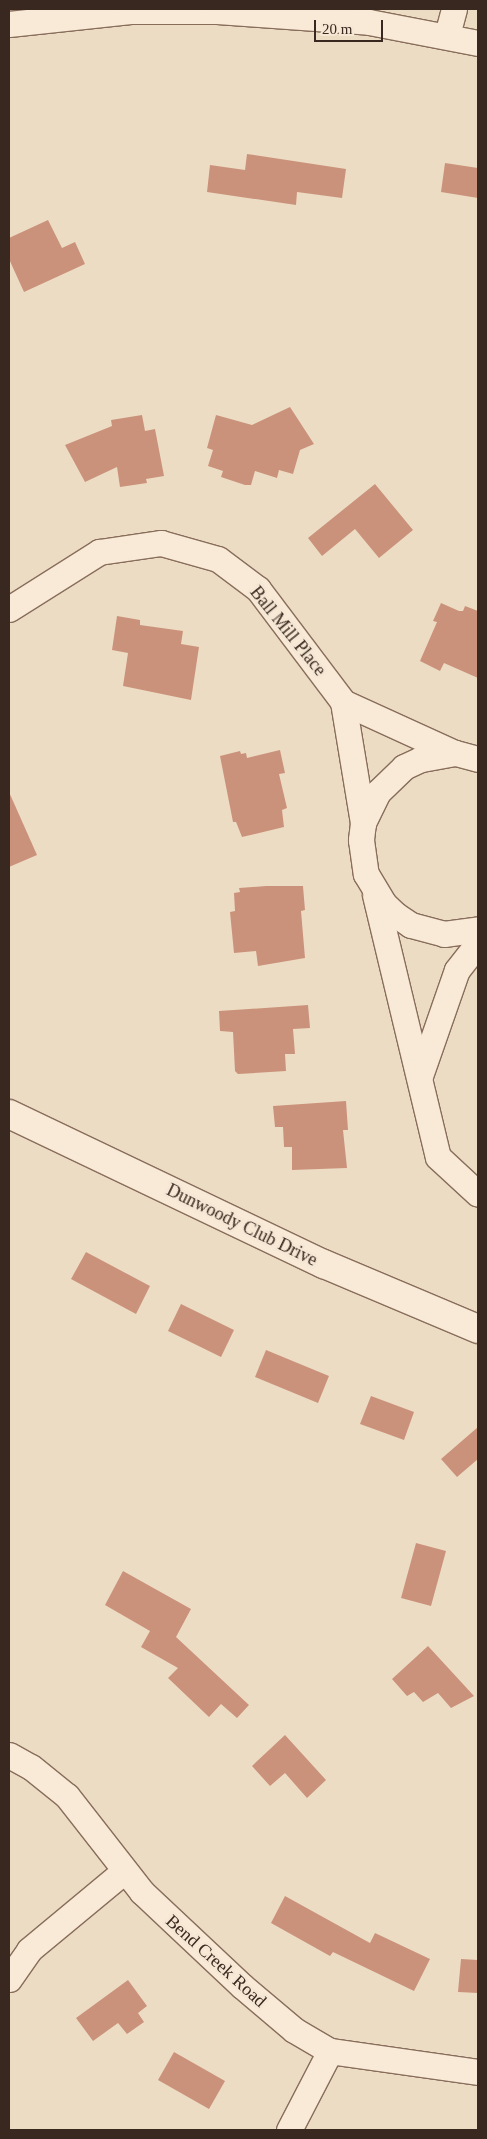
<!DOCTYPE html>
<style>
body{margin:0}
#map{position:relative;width:487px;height:2139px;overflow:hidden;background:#eddcc4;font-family:"Times New Roman",serif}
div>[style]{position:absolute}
.building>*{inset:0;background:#cb927b}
.roads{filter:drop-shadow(1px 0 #886d5b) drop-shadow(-1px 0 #886d5b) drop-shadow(0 1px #886d5b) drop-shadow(0 -1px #886d5b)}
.street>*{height:25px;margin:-12.5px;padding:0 12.5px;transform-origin:12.5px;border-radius:12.5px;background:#f8ead7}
.secondary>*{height:28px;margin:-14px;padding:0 14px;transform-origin:14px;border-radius:14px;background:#f8ead7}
span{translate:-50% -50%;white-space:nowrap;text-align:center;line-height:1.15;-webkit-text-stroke:5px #f5e7d4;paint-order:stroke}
.street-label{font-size:18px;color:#38281f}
.frame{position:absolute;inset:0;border:10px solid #38281f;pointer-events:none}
.scale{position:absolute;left:314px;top:20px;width:69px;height:22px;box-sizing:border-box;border:2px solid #38281f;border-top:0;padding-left:6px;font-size:15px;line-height:18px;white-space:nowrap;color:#38281f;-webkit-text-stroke:4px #f5e7d4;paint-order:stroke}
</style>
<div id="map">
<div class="building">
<i style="clip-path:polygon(247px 154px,346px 169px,342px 198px,297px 192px,296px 205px,207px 192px,210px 165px,245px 170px)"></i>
<i style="clip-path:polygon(445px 163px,478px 168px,478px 198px,441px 192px)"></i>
<i style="clip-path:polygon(48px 220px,62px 248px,75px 242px,85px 264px,24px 292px,9px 259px,9px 238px)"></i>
<i style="clip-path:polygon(290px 407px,314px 444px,300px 450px,293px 474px,279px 470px,277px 478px,255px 471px,251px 485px,245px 485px,221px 477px,223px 471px,208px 466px,213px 450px,207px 448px,216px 415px,252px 425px)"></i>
<i style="clip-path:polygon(142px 415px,145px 431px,155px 429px,164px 476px,146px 479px,147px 483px,120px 487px,117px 467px,85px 482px,65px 445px,112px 426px,111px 420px)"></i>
<i style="clip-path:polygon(375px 484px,413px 530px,379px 558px,355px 529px,322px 556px,308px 538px)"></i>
<i style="clip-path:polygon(441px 603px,459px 611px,463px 611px,465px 606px,478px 611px,478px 678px,444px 663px,440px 671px,420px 661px,437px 622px,433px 621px)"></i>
<i style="clip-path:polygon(117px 616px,140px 620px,140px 625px,183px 631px,181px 644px,199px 647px,191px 700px,123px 686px,128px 653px,112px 650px)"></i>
<i style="clip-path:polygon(280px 750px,285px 773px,279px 774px,287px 808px,282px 810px,284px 827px,242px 837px,236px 822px,233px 822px,220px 756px,240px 751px,241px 754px,246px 753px,247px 758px)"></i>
<i style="clip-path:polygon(9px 792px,37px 855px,9px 867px)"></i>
<i style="clip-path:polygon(266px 886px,303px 886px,305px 910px,301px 911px,305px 958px,258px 966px,256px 951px,234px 953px,230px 912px,235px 911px,234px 893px,240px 892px,239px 888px)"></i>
<i style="clip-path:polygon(308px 1005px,310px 1028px,293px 1029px,295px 1054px,285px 1054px,286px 1071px,238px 1074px,235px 1071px,233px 1032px,220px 1031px,219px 1011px)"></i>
<i style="clip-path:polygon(346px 1101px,348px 1130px,343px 1130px,347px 1168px,292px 1170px,292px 1147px,284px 1147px,283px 1127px,275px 1127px,273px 1106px)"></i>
<i style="clip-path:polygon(86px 1252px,150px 1286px,136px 1314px,71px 1279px)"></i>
<i style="clip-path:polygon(181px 1304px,234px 1330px,221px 1357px,168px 1331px)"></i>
<i style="clip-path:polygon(266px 1350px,329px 1376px,318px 1403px,255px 1377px)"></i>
<i style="clip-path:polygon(371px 1396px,414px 1412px,404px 1440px,360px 1424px)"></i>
<i style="clip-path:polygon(478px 1427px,478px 1459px,457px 1477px,441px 1459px)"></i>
<i style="clip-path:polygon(416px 1543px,446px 1551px,431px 1606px,401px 1598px)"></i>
<i style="clip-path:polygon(123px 1571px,191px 1609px,176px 1637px,249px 1705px,237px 1718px,221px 1704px,209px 1717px,168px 1678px,178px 1668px,141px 1647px,150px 1631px,105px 1605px)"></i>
<i style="clip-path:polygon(428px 1646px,474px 1696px,451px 1708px,438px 1693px,423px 1702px,414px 1692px,407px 1696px,392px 1679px)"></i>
<i style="clip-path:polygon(285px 1735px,326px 1780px,307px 1798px,285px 1773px,270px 1786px,252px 1766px)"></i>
<i style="clip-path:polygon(285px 1896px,370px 1943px,375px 1933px,430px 1959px,414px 1991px,333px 1952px,330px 1956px,271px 1923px)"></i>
<i style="clip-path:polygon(461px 1959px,478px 1960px,478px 1993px,458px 1992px)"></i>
<i style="clip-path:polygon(128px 1980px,147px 2006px,138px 2013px,144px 2022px,127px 2034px,118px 2023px,93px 2041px,76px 2018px)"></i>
<i style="clip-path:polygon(174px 2052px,225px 2081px,209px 2109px,158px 2080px)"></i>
</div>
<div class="roads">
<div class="street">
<i style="left:9px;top:24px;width:122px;rotate:-6.1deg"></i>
<i style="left:130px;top:11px;width:87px"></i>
<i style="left:217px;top:11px;width:152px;rotate:4.1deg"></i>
<i style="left:369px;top:22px;width:111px;rotate:10.9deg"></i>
<i style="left:447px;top:35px;width:27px;rotate:-75deg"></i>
<i style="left:9px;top:609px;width:107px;rotate:-32.3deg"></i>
<i style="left:99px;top:552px;width:63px;rotate:-8.3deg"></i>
<i style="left:161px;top:543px;width:59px;rotate:15.7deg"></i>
<i style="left:218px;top:559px;width:50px;rotate:36.9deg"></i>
<i style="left:258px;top:589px;width:141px;rotate:53deg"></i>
<i style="left:343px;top:702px;width:123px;rotate:80.6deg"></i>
<i style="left:343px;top:702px;width:123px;rotate:24.5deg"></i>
<i style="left:478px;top:759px;width:24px;rotate:-165deg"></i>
<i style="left:455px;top:753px;width:35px;rotate:170deg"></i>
<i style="left:421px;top:759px;width:19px;rotate:155deg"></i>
<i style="left:404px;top:767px;width:36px;rotate:136deg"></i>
<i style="left:378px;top:792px;width:34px;rotate:116deg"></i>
<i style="left:363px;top:823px;width:17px;rotate:97deg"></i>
<i style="left:361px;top:840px;width:34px;rotate:82deg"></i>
<i style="left:366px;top:874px;width:35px;rotate:59deg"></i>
<i style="left:384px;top:904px;width:16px;rotate:43deg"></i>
<i style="left:396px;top:915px;width:18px;rotate:34deg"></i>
<i style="left:411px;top:925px;width:34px;rotate:15deg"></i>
<i style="left:444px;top:934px;width:34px;rotate:-8deg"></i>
<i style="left:375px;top:895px;width:269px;rotate:76.5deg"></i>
<i style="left:438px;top:1157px;width:54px;rotate:42.8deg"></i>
<i style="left:420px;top:1076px;width:112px;rotate:-70.8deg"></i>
<i style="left:457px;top:970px;width:34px;rotate:-52deg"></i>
<i style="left:9px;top:1755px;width:25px;rotate:29deg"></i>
<i style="left:31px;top:1767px;width:46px;rotate:38.9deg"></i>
<i style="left:67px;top:1796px;width:122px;rotate:52deg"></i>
<i style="left:142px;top:1892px;width:137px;rotate:43.2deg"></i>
<i style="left:242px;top:1986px;width:68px;rotate:40.2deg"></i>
<i style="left:294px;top:2030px;width:42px;rotate:30.3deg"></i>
<i style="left:330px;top:2051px;width:149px;rotate:8.1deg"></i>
<i style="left:9px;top:1979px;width:35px;rotate:-55deg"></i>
<i style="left:29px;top:1950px;width:124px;rotate:-39.7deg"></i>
<i style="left:289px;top:2130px;width:89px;rotate:-62.6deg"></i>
</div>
<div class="secondary">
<i style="left:9px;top:1114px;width:349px;rotate:25.5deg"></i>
<i style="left:324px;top:1264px;width:167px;rotate:22.9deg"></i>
</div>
</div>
<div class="street-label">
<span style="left:288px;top:631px;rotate:51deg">Ball Mill Place</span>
<span style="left:242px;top:1225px;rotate:26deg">Dunwoody Club Drive</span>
<span style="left:216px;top:1961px;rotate:42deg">Bend Creek Road</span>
</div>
<div class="frame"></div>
<div class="scale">20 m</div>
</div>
